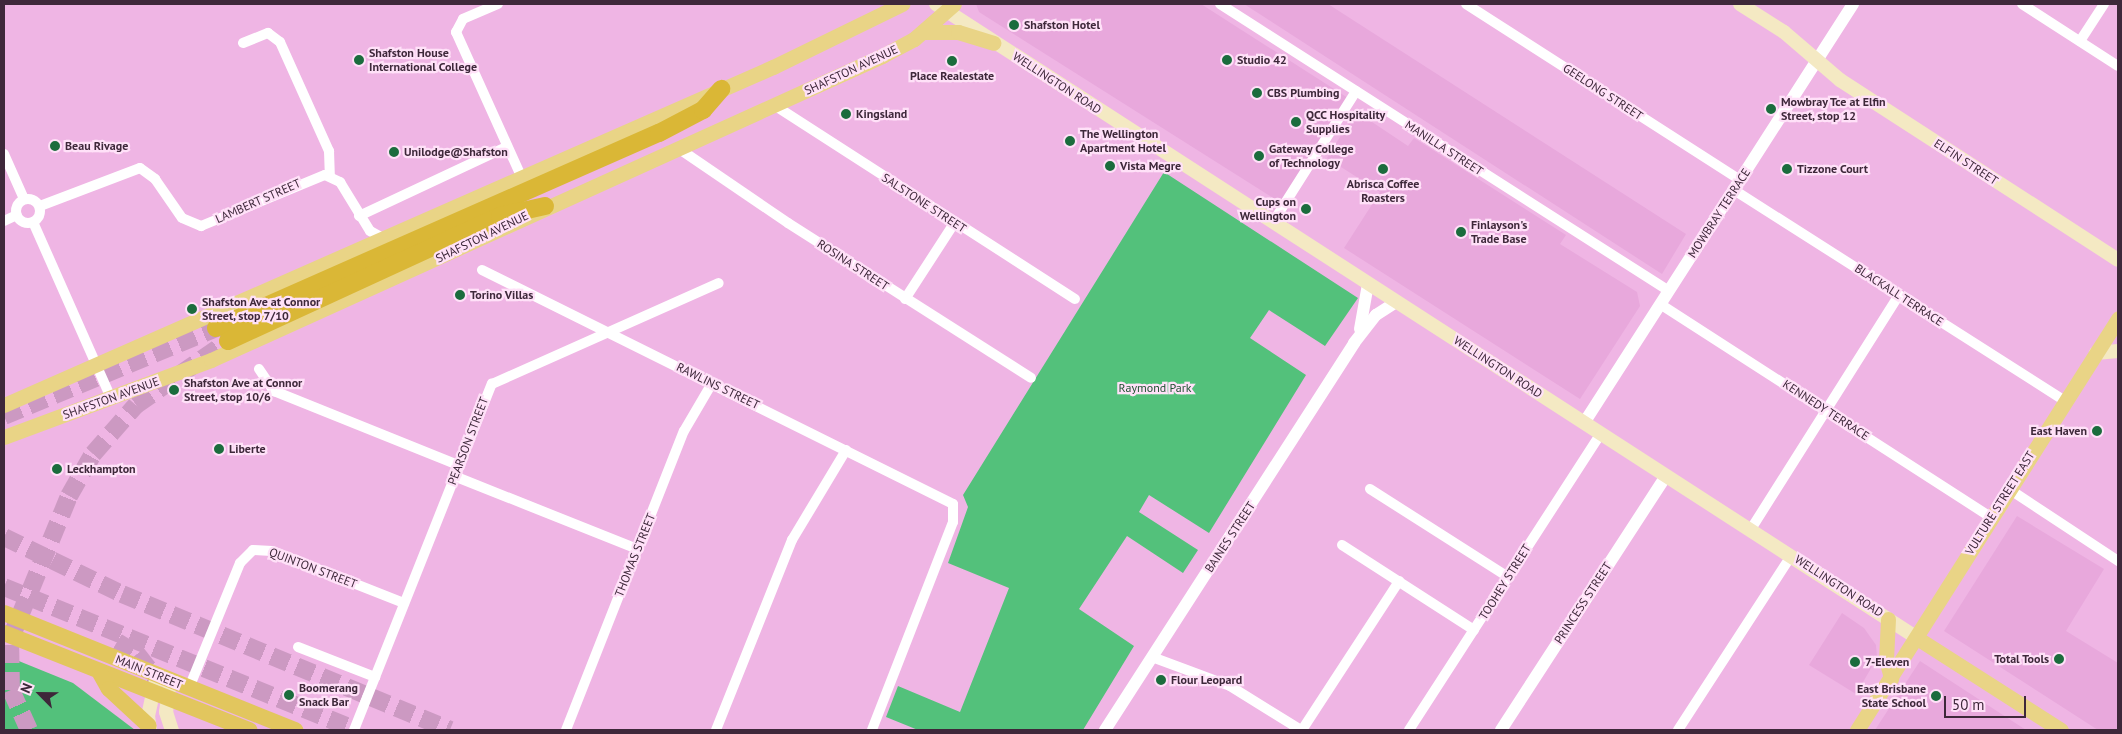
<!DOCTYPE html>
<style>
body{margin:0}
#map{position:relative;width:2122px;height:734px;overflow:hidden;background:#efb5e4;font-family:"PT Sans",sans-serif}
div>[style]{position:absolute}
.built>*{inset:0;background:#e8a8dc}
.green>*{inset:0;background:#53c17b}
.motorway-tunnel>*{height:18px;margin-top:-9px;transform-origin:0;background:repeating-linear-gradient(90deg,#cc99c2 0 18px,transparent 0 27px)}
.minor>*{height:10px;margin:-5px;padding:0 5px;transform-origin:5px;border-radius:5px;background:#fff}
.minor>.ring{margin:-5px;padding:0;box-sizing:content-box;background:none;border:10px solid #fff;border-radius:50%}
.tertiary>*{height:12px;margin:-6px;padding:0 6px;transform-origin:6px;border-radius:6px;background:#fff}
.secondary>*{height:14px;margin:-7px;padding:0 7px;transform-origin:7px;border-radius:7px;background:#f4e9c3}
.primary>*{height:15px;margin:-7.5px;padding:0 7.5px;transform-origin:7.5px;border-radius:7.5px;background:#e9d486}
.trunk>*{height:16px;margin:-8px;padding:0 8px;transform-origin:8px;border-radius:8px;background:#e2c65e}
.motorway>*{height:18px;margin:-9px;padding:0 9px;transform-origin:9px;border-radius:9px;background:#dab736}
.dots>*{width:14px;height:14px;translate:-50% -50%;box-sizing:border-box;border:2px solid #ffe1f8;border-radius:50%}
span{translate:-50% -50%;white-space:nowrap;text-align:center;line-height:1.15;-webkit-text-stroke:4.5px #ffe1f8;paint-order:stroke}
.poi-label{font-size:12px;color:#3e283a;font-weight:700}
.left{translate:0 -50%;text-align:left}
.right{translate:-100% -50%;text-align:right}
.street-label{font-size:12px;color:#3e283a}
.park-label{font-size:12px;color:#1f5131}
.frame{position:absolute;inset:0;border:5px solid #3e283a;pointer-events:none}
.north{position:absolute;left:15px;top:669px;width:50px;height:50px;-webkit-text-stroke:4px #ffe1f8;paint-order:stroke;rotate:293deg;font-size:14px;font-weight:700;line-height:20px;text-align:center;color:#3e283a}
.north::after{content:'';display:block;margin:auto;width:18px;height:22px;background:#3e283a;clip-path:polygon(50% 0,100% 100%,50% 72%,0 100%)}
.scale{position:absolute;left:1944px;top:696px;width:82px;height:22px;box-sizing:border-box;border:2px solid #3e283a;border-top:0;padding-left:6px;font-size:15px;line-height:18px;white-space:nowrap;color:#3e283a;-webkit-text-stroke:4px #ffe1f8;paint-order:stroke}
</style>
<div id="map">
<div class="built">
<i style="clip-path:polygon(976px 4px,1201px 4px,1348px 98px,1281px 203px,979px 12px)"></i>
<i style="clip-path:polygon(1244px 4px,1328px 4px,1686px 234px,1662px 274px)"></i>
<i style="clip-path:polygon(1360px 114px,1408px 146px,1414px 138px,1566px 235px,1560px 244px,1637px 292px,1640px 306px,1580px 399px,1344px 248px,1380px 192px,1327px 158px,1353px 116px)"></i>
<i style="clip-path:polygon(2017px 516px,2104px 569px,2066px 631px,2118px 663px,2118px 730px,2098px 730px,1944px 631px)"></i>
<i style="clip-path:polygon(1842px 613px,1864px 628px,1876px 645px,1877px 658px,1856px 694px,1809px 665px)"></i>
<i style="clip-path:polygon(1920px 661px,2026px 730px,1875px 730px)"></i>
</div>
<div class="green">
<i style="clip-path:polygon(1164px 172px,1358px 298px,1325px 346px,1269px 310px,1250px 338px,1306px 375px,1209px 533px,1149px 495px,1139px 512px,1198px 550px,1183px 573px,1127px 536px,1079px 609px,1134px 646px,1083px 730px,918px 730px,886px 717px,898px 686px,960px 712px,1009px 588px,948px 563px,968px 507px,963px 495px)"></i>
<i style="clip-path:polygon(4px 655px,73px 683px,135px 730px,4px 730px)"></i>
</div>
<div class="motorway-tunnel">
<i style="left:4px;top:416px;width:230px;rotate:-22.5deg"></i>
<i style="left:4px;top:537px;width:131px;rotate:25.8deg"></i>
<i style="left:122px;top:594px;width:355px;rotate:22.5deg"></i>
<i style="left:4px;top:587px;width:381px;rotate:22.1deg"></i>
<i style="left:117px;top:642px;width:23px;rotate:31deg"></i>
<i style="left:137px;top:654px;width:31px;rotate:52deg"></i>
<i style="left:29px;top:730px;width:44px;rotate:-114.2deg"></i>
<i style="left:11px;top:690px;width:50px;rotate:-91.1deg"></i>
<i style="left:10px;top:640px;width:156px;rotate:-67.7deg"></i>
<i style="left:69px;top:496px;width:48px;rotate:-60.3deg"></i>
<i style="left:93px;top:454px;width:65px;rotate:-48.7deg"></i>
<i style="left:136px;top:405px;width:112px;rotate:-34.8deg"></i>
</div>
<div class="minor">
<i style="left:498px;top:4px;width:38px;rotate:157deg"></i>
<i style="left:463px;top:19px;width:15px;rotate:118deg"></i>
<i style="left:456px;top:32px;width:158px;rotate:65.7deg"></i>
<i style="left:1220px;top:4px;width:533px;rotate:32.59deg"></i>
<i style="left:1466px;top:4px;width:326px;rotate:32.7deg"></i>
<i style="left:2022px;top:4px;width:114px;rotate:32.9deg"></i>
<i style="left:2080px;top:41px;width:44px;rotate:-57deg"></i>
<i style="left:243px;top:43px;width:27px;rotate:-22deg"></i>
<i style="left:268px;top:33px;width:15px;rotate:37deg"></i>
<i style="left:280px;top:42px;width:120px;rotate:65.8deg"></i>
<i style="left:329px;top:151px;width:25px;rotate:88deg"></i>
<i style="left:774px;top:105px;width:358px;rotate:32.8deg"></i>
<i style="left:678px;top:148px;width:133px;rotate:34.3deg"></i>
<i style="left:788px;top:223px;width:288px;rotate:32.5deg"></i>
<i style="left:4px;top:154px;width:49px;rotate:66deg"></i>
<i style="left:1734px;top:190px;width:393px;rotate:32.5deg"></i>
<i class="ring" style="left:16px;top:199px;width:14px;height:14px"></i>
<i style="left:40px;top:206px;width:107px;rotate:-20.8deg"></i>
<i style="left:140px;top:168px;width:19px;rotate:36deg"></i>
<i style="left:155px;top:179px;width:47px;rotate:55.3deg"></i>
<i style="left:182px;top:218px;width:21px;rotate:23deg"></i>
<i style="left:201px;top:226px;width:134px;rotate:-22.4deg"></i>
<i style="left:325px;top:175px;width:17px;rotate:25deg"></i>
<i style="left:340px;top:182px;width:57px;rotate:58.5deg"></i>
<i style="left:370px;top:231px;width:15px;rotate:28deg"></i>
<i style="left:359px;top:216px;width:162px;rotate:-25.1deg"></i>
<i style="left:4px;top:221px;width:14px;rotate:-25deg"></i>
<i style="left:33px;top:222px;width:190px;rotate:66.1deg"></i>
<i style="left:1273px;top:222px;width:155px;rotate:-57.6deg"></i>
<i style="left:482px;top:270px;width:526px;rotate:26.42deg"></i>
<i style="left:953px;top:504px;width:18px;rotate:90deg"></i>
<i style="left:953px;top:522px;width:223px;rotate:111.3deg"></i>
<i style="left:905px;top:299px;width:92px;rotate:-57deg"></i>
<i style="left:1660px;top:304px;width:394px;rotate:32.8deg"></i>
<i style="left:259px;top:369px;width:27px;rotate:56deg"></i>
<i style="left:274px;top:391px;width:198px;rotate:21.9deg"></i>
<i style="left:454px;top:476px;width:197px;rotate:21.7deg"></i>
<i style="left:1370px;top:489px;width:164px;rotate:32.5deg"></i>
<i style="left:2009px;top:489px;width:131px;rotate:33.4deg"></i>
<i style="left:1751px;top:529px;width:277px;rotate:-57.7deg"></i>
<i style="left:1342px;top:545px;width:157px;rotate:32.8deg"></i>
<i style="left:298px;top:647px;width:83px;rotate:21.3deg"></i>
<i style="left:1152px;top:657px;width:83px;rotate:20.4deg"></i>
<i style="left:1230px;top:686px;width:84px;rotate:31.8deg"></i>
<i style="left:189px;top:688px;width:135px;rotate:-67.8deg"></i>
<i style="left:240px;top:563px;width:18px;rotate:-45deg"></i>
<i style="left:253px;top:550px;width:19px;rotate:3deg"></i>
<i style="left:272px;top:551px;width:142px;rotate:21.5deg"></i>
<i style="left:354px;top:730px;width:373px;rotate:-68.3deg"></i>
<i style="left:492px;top:384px;width:248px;rotate:-24deg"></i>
<i style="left:566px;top:730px;width:321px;rotate:-68.5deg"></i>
<i style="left:684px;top:431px;width:56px;rotate:-59.7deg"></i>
<i style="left:716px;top:730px;width:205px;rotate:-68.2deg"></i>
<i style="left:792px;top:540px;width:105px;rotate:-59deg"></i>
<i style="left:1302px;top:730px;width:178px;rotate:-56.9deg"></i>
<i style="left:1409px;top:730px;width:354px;rotate:-57.1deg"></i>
<i style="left:1678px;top:730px;width:207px;rotate:-57deg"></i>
</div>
<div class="tertiary">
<i style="left:1360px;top:329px;width:46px;rotate:-79.9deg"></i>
<i style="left:1584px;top:423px;width:498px;rotate:-57.3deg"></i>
<i style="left:1105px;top:730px;width:460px;rotate:-57.2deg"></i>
<i style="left:1354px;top:343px;width:36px;rotate:-52deg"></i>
<i style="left:1376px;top:315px;width:24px;rotate:-33deg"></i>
<i style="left:1501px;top:730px;width:303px;rotate:-57deg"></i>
</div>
<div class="secondary">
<i style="left:936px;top:4px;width:1168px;rotate:32.87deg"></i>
<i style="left:1740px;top:4px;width:52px;rotate:32.5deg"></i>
<i style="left:1784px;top:32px;width:74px;rotate:40.6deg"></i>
<i style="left:1840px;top:80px;width:331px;rotate:32.9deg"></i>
<i style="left:2096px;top:353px;width:22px;rotate:-5deg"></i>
<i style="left:170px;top:680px;width:32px;rotate:97deg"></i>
<i style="left:166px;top:712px;width:19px;rotate:72deg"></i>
<i style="left:150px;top:730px;width:14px;rotate:-98deg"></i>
<i style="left:148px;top:716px;width:42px;rotate:-77.6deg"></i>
</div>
<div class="primary">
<i style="left:923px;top:32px;width:35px"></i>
<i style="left:958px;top:32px;width:37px;rotate:17deg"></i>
<i style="left:4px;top:405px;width:840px;rotate:-23.73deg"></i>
<i style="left:773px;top:67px;width:144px;rotate:-26deg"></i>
<i style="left:4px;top:437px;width:221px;rotate:-20.4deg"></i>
<i style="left:211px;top:360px;width:737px;rotate:-24.37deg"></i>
<i style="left:882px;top:56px;width:36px;rotate:-28deg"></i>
<i style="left:914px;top:39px;width:53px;rotate:-41.2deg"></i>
<i style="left:1888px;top:619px;width:41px;rotate:92.8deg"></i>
<i style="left:1886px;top:660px;width:19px;rotate:74deg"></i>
<i style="left:1917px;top:638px;width:171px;rotate:32.6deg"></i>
<i style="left:1857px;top:730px;width:488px;rotate:-57.6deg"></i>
</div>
<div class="trunk">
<i style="left:4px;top:613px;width:314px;rotate:21.9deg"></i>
<i style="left:4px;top:633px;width:264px;rotate:21.6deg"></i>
<i style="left:100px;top:673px;width:18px;rotate:61deg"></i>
<i style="left:109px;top:689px;width:54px;rotate:42.8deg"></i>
</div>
<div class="motorway">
<i style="left:216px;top:328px;width:484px;rotate:-23.8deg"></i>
<i style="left:659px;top:133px;width:50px;rotate:-27.6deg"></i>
<i style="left:703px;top:110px;width:28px;rotate:-49deg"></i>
<i style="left:228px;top:341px;width:299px;rotate:-24.7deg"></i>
<i style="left:500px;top:216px;width:46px;rotate:-12.5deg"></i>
</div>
<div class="dots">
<i style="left:1014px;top:25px;background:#1b6c3d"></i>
<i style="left:359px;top:60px;background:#1b6c3d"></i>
<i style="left:1227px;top:60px;background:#1b6c3d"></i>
<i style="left:952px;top:61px;background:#1b6c3d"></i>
<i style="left:1257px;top:93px;background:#1b6c3d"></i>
<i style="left:1771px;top:109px;background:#1b6c3d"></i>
<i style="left:846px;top:114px;background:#1b6c3d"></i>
<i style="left:1296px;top:122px;background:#1b6c3d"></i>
<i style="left:1070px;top:141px;background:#1b6c3d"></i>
<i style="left:55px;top:146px;background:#1b6c3d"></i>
<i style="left:394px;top:152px;background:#1b6c3d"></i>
<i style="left:1259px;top:156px;background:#1b6c3d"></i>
<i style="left:1110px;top:166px;background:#1b6c3d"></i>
<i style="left:1383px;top:169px;background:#1b6c3d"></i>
<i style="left:1787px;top:169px;background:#1b6c3d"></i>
<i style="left:1306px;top:209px;background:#1b6c3d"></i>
<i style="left:1461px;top:232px;background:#1b6c3d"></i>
<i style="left:460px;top:295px;background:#1b6c3d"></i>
<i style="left:192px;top:309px;background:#1b6c3d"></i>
<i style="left:174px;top:390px;background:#1b6c3d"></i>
<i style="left:2097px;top:431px;background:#1b6c3d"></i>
<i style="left:219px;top:449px;background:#1b6c3d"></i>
<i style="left:57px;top:469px;background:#1b6c3d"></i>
<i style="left:2059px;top:659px;background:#1b6c3d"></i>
<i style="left:1855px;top:662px;background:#1b6c3d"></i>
<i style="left:1161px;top:680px;background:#1b6c3d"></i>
<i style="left:289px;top:695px;background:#1b6c3d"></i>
<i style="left:1936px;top:696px;background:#1b6c3d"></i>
</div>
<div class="poi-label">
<span class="left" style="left:1024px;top:25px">Shafston Hotel</span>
<span class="left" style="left:369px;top:60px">Shafston House<br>International College</span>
<span class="left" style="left:1237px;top:60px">Studio 42</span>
<span style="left:952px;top:76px">Place Realestate</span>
<span class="left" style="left:1267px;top:93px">CBS Plumbing</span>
<span class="left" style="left:1781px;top:109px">Mowbray Tce at Elfin<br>Street, stop 12</span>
<span class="left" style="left:856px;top:114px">Kingsland</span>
<span class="left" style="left:1306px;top:122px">QCC Hospitality<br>Supplies</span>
<span class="left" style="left:1080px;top:141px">The Wellington<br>Apartment Hotel</span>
<span class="left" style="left:65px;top:146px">Beau Rivage</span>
<span class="left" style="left:1269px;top:156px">Gateway College<br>of Technology</span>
<span class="left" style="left:404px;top:152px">Unilodge@Shafston</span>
<span class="left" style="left:1120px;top:166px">Vista Megre</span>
<span class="left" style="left:1797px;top:169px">Tizzone Court</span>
<span style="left:1383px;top:191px">Abrisca Coffee<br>Roasters</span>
<span class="right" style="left:1296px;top:209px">Cups on<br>Wellington</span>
<span class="left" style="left:1471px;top:232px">Finlayson's<br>Trade Base</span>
<span class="left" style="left:470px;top:295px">Torino Villas</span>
<span class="left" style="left:202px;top:309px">Shafston Ave at Connor<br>Street, stop 7/10</span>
<span class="left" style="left:184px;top:390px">Shafston Ave at Connor<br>Street, stop 10/6</span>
<span class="right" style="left:2087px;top:431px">East Haven</span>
<span class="left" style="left:229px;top:449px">Liberte</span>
<span class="left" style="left:67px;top:469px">Leckhampton</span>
<span class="right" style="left:2049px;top:659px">Total Tools</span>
<span class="left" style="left:1865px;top:662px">7-Eleven</span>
<span class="left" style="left:1171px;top:680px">Flour Leopard</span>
<span class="left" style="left:299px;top:695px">Boomerang<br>Snack Bar</span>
<span class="right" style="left:1926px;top:696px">East Brisbane<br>State School</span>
</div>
<div class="street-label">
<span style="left:851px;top:70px;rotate:-25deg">SHAFSTON AVENUE</span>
<span style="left:1057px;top:83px;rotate:33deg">WELLINGTON ROAD</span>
<span style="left:1603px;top:92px;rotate:33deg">GEELONG STREET</span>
<span style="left:1444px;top:148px;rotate:33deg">MANILLA STREET</span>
<span style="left:1966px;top:162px;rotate:33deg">ELFIN STREET</span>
<span style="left:258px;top:201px;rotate:-24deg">LAMBERT STREET</span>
<span style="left:924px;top:203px;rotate:33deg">SALSTONE STREET</span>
<span style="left:1719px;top:213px;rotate:-57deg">MOWBRAY TERRACE</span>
<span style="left:482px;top:237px;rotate:-26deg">SHAFSTON AVENUE</span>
<span style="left:853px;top:265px;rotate:33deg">ROSINA STREET</span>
<span style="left:1899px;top:295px;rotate:33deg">BLACKALL TERRACE</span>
<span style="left:1498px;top:367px;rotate:33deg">WELLINGTON ROAD</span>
<span style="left:718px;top:386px;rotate:26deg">RAWLINS STREET</span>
<span style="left:111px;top:398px;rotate:-20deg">SHAFSTON AVENUE</span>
<span style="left:1826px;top:410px;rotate:33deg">KENNEDY TERRACE</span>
<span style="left:468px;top:441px;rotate:-69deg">PEARSON STREET</span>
<span style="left:2000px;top:503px;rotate:-58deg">VULTURE STREET EAST</span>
<span style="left:1230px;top:537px;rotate:-57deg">BAINES STREET</span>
<span style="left:635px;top:555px;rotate:-68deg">THOMAS STREET</span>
<span style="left:313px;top:568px;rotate:21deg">QUINTON STREET</span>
<span style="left:1505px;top:582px;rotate:-58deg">TOOHEY STREET</span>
<span style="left:1839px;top:586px;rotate:33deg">WELLINGTON ROAD</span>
<span style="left:1583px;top:603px;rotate:-57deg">PRINCESS STREET</span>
<span style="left:149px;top:672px;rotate:22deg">MAIN STREET</span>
</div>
<div class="park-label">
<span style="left:1155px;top:388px">Raymond Park</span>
</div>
<div class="frame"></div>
<div class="north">N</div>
<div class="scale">50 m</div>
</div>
